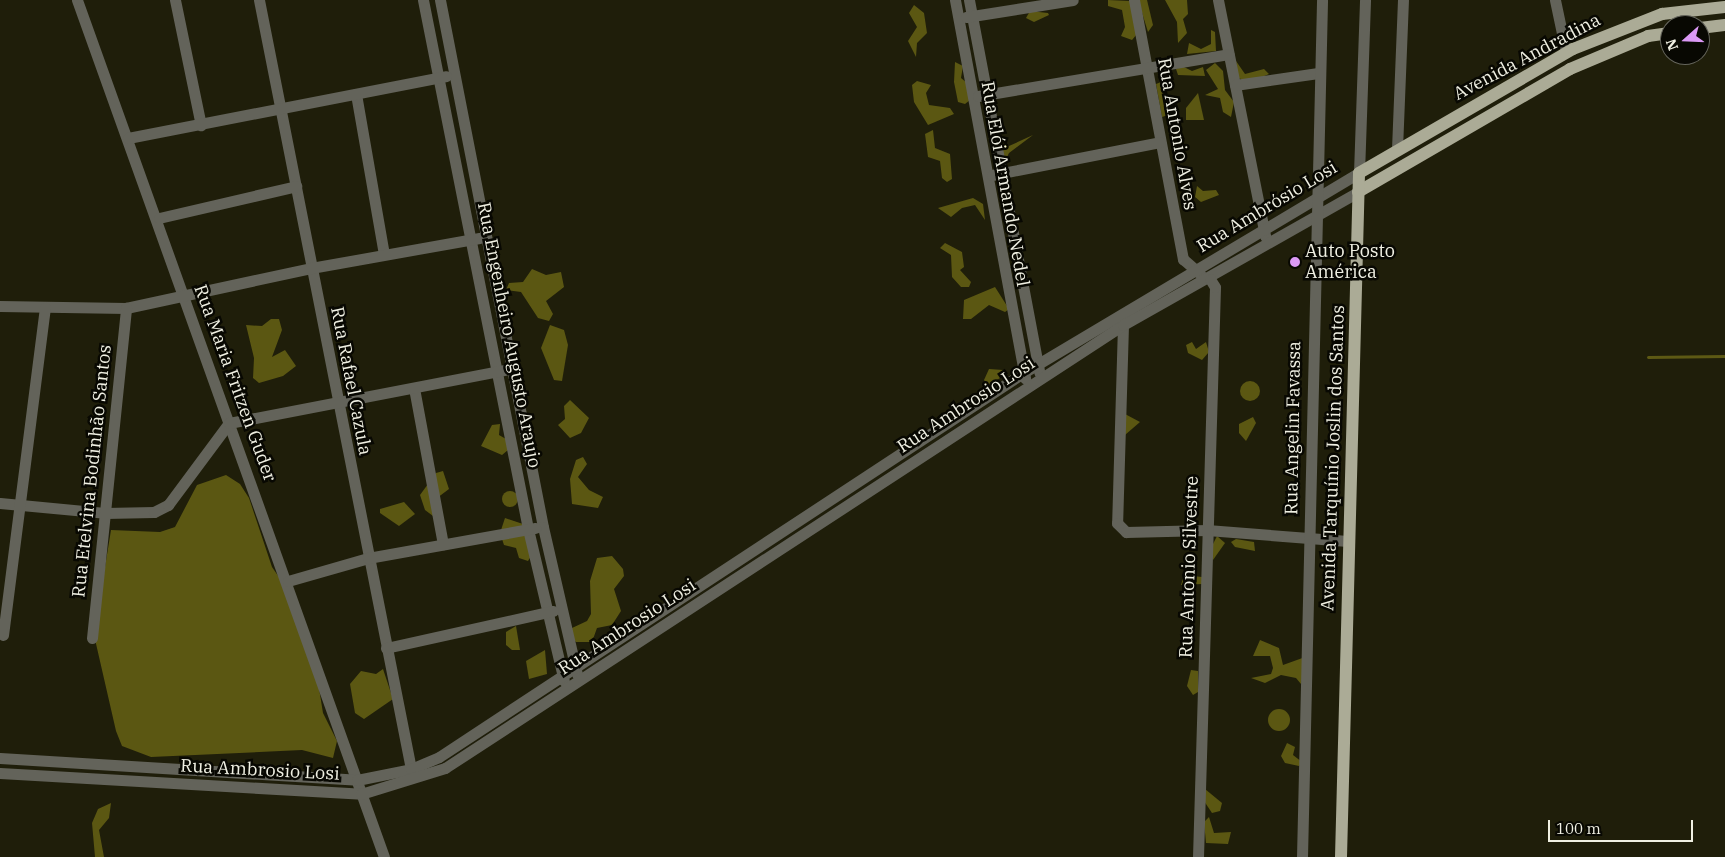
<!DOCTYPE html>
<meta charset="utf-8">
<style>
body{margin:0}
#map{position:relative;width:1725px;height:857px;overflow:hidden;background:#1f1e0a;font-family:"IBM Plex Serif",serif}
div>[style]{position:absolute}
.forest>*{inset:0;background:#5b5712}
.round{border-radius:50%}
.stream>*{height:3px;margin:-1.5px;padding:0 1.5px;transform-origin:1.5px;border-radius:1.5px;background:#5d5914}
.minor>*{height:11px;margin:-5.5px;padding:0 5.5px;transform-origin:5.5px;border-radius:5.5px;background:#63635a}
.major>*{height:12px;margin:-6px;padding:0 6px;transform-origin:6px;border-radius:6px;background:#abab96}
.dots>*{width:14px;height:14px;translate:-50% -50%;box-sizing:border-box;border:2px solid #080802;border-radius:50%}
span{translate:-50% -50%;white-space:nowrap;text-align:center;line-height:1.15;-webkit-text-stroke:5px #080802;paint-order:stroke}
.street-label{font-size:18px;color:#f0f0e3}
.poi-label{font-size:18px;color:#f0f0e3}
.left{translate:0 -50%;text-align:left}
.north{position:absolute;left:1660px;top:15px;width:50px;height:50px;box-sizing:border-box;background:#080802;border:1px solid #65655c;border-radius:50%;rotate:250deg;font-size:14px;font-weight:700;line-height:20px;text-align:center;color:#f0f0e3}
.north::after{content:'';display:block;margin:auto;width:18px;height:22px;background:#db99f5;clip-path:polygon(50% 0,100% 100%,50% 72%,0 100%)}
.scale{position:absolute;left:1548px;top:820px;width:145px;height:22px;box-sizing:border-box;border:2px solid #f0f0e3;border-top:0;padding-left:6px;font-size:15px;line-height:18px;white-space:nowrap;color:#f0f0e3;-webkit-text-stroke:4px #080802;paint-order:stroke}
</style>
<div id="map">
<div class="forest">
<i style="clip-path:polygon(1108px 0,1130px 1px,1137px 34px,1132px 40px,1121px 36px,1125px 27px,1122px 10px,1108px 6px)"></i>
<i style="clip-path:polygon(1138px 0,1147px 0,1153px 25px,1148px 32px)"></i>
<i style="clip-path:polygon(1187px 0,1188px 14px,1183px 19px,1187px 33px,1178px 43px,1177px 22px,1165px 0)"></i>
<i style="clip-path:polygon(914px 5px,924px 13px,927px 33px,917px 43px,916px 57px,908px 41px,917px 27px,909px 13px)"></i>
<i style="clip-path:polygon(1030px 11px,1048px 13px,1049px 15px,1034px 22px,1026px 18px)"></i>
<i style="clip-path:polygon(1211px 30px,1215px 32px,1216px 51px,1187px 54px,1189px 43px,1201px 49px,1211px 44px)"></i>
<i style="clip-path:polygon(1236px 61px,1245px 74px,1264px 69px,1269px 74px,1250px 82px,1238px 78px)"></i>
<i style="clip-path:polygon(955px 62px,963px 66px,961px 78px,967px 83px,970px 100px,965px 104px,958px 102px,954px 82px)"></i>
<i style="clip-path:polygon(1215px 63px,1223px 71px,1225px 90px,1234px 102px,1231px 117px,1223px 112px,1220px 98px,1205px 95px,1218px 89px,1206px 70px)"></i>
<i style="clip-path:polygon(1182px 66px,1192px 71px,1203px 67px,1205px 76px,1178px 75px,1176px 69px)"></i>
<i style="clip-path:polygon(917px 81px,931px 85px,926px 93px,929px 105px,950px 108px,954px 114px,928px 125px,914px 102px,912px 85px)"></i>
<i style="clip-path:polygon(1161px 82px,1168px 115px,1162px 117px,1156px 84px)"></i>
<i style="clip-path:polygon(1198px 93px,1204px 120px,1186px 120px,1186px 108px)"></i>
<i style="clip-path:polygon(933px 130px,935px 148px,950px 154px,952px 179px,947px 182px,942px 178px,940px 161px,928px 157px,925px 134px)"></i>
<i style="clip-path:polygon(1033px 135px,1009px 153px,1004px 163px,1001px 141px,1009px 146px)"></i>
<i style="clip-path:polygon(1197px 186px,1203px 191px,1216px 190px,1219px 195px,1201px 202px,1195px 197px)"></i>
<i style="clip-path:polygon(973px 198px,983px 204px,985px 220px,975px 205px,962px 208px,951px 217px,938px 208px)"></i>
<i style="clip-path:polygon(945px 243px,962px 252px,964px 267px,960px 270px,971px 282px,969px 287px,961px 287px,952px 277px,951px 255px,940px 248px)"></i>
<i style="clip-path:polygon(532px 269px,546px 275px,561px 272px,564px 287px,546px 301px,553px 314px,549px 321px,538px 318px,521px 292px,506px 290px,509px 283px,523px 282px)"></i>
<i style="clip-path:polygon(995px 287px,1009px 309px,1005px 312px,989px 305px,971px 319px,963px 319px,964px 300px)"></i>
<i style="clip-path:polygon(271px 319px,279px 319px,282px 330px,272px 357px,285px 350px,296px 366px,283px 376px,259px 383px,253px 378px,254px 358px,246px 325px,262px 326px)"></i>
<i style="clip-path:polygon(550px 325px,564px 330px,568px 345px,562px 381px,554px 380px,541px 348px)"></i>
<i style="clip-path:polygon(1192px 342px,1196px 349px,1206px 342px,1209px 352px,1202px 360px,1188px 353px,1186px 345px)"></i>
<i style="clip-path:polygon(989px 369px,1003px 370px,1006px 374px,988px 386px,984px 380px)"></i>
<i class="round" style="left:1240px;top:381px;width:20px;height:20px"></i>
<i style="clip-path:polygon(570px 400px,589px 418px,581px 433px,570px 438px,558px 425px,565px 419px,564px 406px)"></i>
<i style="clip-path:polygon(1125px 414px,1140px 422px,1125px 435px)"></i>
<i style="clip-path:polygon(1253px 417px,1256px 423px,1246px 441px,1239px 433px,1239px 424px)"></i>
<i style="clip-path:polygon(500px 424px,499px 435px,506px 439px,508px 450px,502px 455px,481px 446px,492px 425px)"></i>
<i style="clip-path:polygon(583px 457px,587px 464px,578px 477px,589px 490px,603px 497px,598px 508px,572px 504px,570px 479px,576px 460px)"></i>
<i style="clip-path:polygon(443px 471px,449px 489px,437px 498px,433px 516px,425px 510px,420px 495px,436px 473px)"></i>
<i style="clip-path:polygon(226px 475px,240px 484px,249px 498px,272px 567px,283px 583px,317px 676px,323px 713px,337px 741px,333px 758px,302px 750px,151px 757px,122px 746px,116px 731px,94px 635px,111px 530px,160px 532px,175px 527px,197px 485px)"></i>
<i class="round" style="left:502px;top:491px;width:16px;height:16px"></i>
<i style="clip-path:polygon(404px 502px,415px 514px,399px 526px,380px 513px,380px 509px)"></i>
<i style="clip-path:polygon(505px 518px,523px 524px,531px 556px,528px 561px,519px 558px,516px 548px,504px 545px,500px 533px)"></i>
<i style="clip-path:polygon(1217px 536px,1225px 543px,1213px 560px,1210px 550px)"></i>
<i style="clip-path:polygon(1236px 539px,1254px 542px,1255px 551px,1235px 547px,1231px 542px)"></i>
<i style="clip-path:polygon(612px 556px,623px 569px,624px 576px,614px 589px,621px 611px,612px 625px,597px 628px,592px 642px,576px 642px,570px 636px,572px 628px,587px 621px,591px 614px,590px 581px,597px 558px)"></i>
<i style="clip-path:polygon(1184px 575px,1202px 577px,1202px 584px,1181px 585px)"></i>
<i style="clip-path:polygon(516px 626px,520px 650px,512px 650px,506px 645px,506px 632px)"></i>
<i style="clip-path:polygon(1260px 640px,1279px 648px,1283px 665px,1308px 656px,1301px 684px,1296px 678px,1281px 675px,1265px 683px,1251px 678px,1271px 674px,1273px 668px,1270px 656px,1253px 656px)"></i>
<i style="clip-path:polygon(545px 650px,547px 674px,529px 679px,526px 661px)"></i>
<i style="clip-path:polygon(383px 669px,393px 699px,364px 719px,355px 713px,350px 684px,361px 671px,376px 674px)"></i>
<i style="clip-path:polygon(1191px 670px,1198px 671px,1198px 692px,1193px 695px,1187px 686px)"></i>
<i class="round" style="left:1268px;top:709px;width:22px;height:22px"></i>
<i style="clip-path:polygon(1287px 743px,1295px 747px,1293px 755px,1302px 762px,1299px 766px,1285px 763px,1281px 756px)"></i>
<i style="clip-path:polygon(1205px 789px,1222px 803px,1220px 811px,1212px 813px,1204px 801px)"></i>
<i style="clip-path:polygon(111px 803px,109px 818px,99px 830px,104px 857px,95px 857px,92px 823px,98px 809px)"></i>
<i style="clip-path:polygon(1209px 817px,1214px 833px,1231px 832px,1228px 844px,1206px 843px,1204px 822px)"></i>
</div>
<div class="stream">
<i style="left:1648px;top:357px;width:77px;rotate:-0.7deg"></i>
</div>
<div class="minor">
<i style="left:77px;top:0;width:910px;rotate:70.29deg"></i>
<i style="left:175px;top:0;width:128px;rotate:78.3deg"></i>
<i style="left:259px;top:0;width:784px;rotate:78.82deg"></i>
<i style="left:423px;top:0;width:539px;rotate:78.77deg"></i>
<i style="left:528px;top:529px;width:156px;rotate:76.7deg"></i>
<i style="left:440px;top:0;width:537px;rotate:78.94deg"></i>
<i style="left:543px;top:527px;width:151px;rotate:77deg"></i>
<i style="left:955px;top:0;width:385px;rotate:79.5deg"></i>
<i style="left:969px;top:0;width:379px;rotate:79.3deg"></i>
<i style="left:1134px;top:0;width:264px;rotate:79.3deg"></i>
<i style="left:1183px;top:259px;width:23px;rotate:41deg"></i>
<i style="left:1218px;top:0;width:241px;rotate:78.7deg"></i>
<i style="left:1555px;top:0;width:53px;rotate:78.1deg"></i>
<i style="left:966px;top:17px;width:108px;rotate:-9deg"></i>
<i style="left:1235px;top:85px;width:84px;rotate:-8.2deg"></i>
<i style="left:356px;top:94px;width:162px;rotate:80.1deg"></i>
<i style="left:978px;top:96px;width:254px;rotate:-9.5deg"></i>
<i style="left:128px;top:138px;width:324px;rotate:-11deg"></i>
<i style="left:1397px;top:149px;width:149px;rotate:-87.7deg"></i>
<i style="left:992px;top:175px;width:171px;rotate:-11.1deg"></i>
<i style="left:159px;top:218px;width:141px;rotate:-13.1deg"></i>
<i style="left:0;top:306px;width:126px;rotate:0.9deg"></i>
<i style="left:126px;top:308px;width:189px;rotate:-12.2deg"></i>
<i style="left:311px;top:268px;width:171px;rotate:-10.1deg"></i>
<i style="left:1123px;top:325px;width:198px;rotate:91.7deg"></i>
<i style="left:1117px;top:523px;width:13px;rotate:45deg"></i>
<i style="left:1126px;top:532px;width:81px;rotate:-1.4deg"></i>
<i style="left:1207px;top:530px;width:141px;rotate:4.5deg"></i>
<i style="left:414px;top:388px;width:159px;rotate:79.5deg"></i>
<i style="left:0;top:503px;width:105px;rotate:5.4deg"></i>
<i style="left:105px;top:513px;width:49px;rotate:-1.2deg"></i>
<i style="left:154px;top:512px;width:16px;rotate:-27deg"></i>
<i style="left:168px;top:505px;width:102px;rotate:-53.4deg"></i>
<i style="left:229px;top:423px;width:281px;rotate:-10.9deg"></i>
<i style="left:288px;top:581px;width:83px;rotate:-16deg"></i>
<i style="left:368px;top:558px;width:170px;rotate:-10.2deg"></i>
<i style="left:3px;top:635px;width:330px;rotate:-82.7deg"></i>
<i style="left:92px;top:638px;width:332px;rotate:-84.1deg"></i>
<i style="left:386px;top:648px;width:171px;rotate:-12.5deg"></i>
<i style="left:0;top:758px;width:358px;rotate:3.5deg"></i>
<i style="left:357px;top:780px;width:55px;rotate:-11.5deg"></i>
<i style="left:411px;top:769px;width:30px;rotate:-23deg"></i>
<i style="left:439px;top:757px;width:699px;rotate:-33.33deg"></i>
<i style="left:1023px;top:373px;width:391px;rotate:-30.8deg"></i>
<i style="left:1359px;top:173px;width:173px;rotate:-88deg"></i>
<i style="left:0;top:773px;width:362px;rotate:3.3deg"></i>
<i style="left:361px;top:794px;width:88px;rotate:-17.2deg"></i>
<i style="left:445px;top:768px;width:810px;rotate:-33.16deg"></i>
<i style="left:1123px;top:325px;width:270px;rotate:-29.5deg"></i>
<i style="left:1198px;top:857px;width:570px;rotate:-88.29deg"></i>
<i style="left:1215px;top:287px;width:9px;rotate:-122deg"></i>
<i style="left:1302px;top:857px;width:857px;rotate:-88.66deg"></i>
</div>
<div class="major">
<i style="left:1700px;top:28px;width:25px;rotate:-7deg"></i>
<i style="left:1358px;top:192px;width:245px;rotate:-30.1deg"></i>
<i style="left:1570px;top:69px;width:85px;rotate:-22.9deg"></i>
<i style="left:1648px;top:36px;width:22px;rotate:-8deg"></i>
<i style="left:1341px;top:857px;width:684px;rotate:-88.49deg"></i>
<i style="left:1359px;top:173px;width:247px;rotate:-30.1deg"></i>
<i style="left:1573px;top:49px;width:96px;rotate:-21.5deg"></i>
<i style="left:1662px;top:14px;width:63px;rotate:-6.3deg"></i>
</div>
<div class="dots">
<i style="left:1295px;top:262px;background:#db99f5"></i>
</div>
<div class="street-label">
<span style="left:1527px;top:57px;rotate:-28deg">Avenida Andradina</span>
<span style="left:1177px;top:134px;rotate:80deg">Rua Antonio Alves</span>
<span style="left:1005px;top:184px;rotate:80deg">Rua Elói Armando Nedel</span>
<span style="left:1267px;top:207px;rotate:-31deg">Rua Ambrósio Losi</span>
<span style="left:509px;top:335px;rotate:79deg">Rua Engenheiro Augusto Araujo</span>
<span style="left:351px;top:381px;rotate:79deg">Rua Rafael Cazula</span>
<span style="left:235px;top:383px;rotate:70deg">Rua Maria Fritzen Guder</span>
<span style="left:966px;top:405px;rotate:-33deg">Rua Ambrosio Losi</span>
<span style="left:1293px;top:428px;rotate:-89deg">Rua Angelin Favassa</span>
<span style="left:1333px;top:458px;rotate:-88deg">Avenida Tarquínio Joslin dos Santos</span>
<span style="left:92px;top:471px;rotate:-84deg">Rua Etelvina Bodinhão Santos</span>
<span style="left:1189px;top:567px;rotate:-88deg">Rua Antonio Silvestre</span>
<span style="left:627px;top:627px;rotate:-33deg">Rua Ambrosio Losi</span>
<span style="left:260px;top:770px;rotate:3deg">Rua Ambrosio Losi</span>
</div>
<div class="poi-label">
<span class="left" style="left:1305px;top:262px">Auto Posto<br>América</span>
</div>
<div class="north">N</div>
<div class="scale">100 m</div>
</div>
